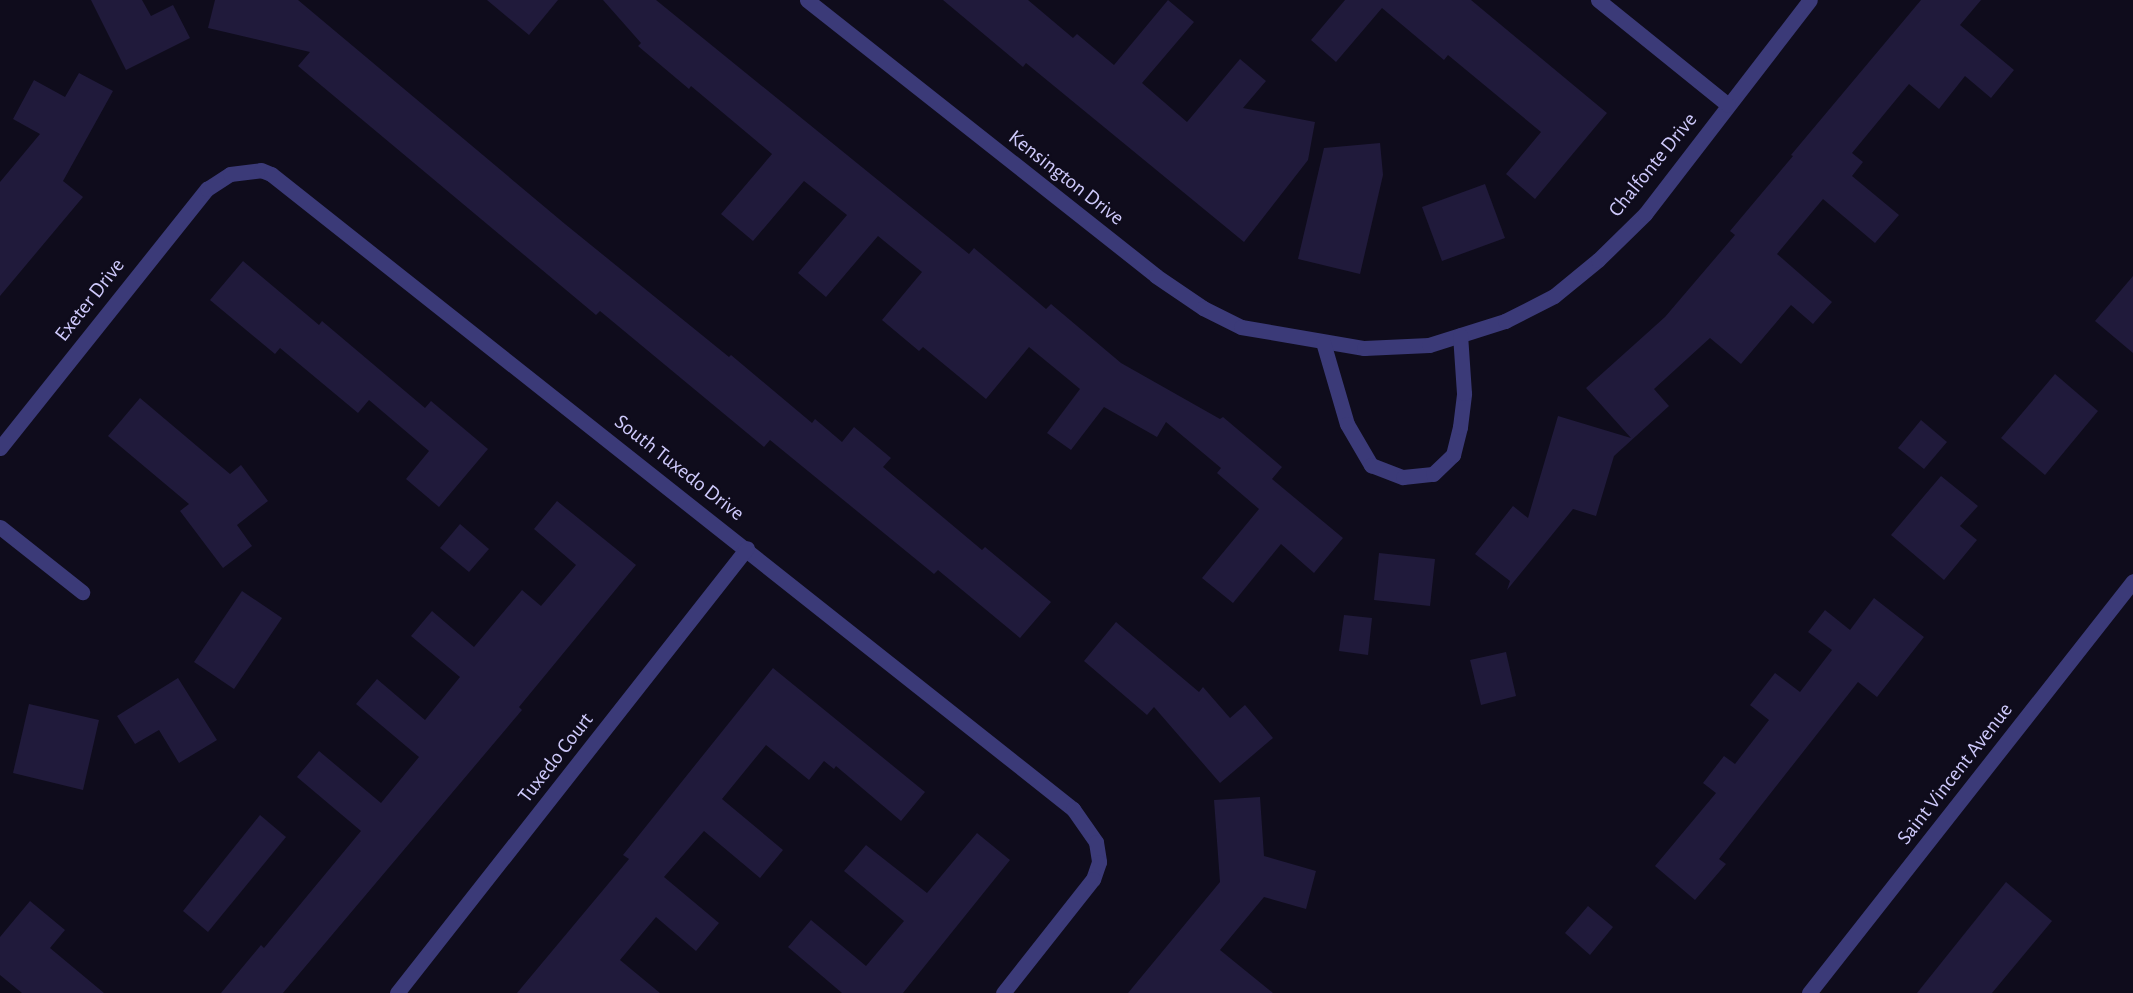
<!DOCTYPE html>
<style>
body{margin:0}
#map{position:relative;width:2133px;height:993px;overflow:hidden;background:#0f0c1c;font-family:"Alegreya Sans",sans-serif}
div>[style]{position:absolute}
.building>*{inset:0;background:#201a3b}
.minor>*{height:15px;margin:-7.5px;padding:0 7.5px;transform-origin:7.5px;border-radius:7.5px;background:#3b3a78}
span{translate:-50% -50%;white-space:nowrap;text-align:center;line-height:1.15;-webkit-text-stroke:4.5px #0f0c1c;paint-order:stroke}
.street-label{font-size:21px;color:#cfcafc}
</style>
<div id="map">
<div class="building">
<i style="clip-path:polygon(91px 0,142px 0,151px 16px,173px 5px,190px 38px,126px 70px)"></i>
<i style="clip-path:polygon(215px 0,298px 0,565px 224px,729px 357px,731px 355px,812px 423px,815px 419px,842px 442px,854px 427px,891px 458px,883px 467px,982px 550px,985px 547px,1051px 602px,1020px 638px,938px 570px,934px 574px,770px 440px,764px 447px,600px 311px,596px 315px,298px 66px,310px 52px,208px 28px)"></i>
<i style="clip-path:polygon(487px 0,558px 0,529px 35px)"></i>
<i style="clip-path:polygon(603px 0,656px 0,969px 254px,974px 248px,1046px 309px,1051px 304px,1121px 363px,1220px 419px,1223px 417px,1282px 467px,1272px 479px,1343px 538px,1314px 573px,1281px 544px,1233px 603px,1202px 578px,1259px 509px,1217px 473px,1221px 468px,1166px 422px,1157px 437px,1104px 407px,1071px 450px,1047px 433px,1080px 389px,1029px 347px,986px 399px,923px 347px,919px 351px,882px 320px,922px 272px,878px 236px,826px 297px,798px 273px,847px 215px,804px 181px,753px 241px,721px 214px,772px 154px,691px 86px,689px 89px,638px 46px,641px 43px)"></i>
<i style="clip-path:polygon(943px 0,1028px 0,1073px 38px,1077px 34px,1114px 65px,1168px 0,1194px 22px,1142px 83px,1187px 122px,1240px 59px,1266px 81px,1243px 108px,1315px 122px,1308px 160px,1244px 242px,1026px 63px,1023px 67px)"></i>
<i style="clip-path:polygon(1345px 0,1471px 0,1607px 113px,1535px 199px,1506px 174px,1541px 132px,1448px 55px,1444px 60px,1382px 8px,1336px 62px,1311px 40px)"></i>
<i style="clip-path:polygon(1921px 0,1981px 0,1960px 25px,2014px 70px,1991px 98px,1965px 76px,1939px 109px,1909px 84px,1852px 153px,1863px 162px,1852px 176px,1899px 215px,1875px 243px,1823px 199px,1777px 254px,1832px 302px,1813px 324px,1791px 305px,1741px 364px,1710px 338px,1654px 389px,1669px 406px,1614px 456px,1596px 516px,1573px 509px,1507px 590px,1510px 581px,1475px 554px,1513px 506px,1528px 518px,1558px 416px,1631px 438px,1586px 388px,1665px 317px,1735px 235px,1730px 231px,1793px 156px,1791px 155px)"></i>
<i style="clip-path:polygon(79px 73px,113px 91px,63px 181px,83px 197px,0 296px,0 182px,40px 134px,13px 119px,34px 80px,65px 97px)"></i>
<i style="clip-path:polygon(1380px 143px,1383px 175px,1360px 274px,1298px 259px,1324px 148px)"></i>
<i style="clip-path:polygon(1485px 184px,1505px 238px,1442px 261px,1422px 207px)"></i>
<i style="clip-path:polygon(243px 261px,319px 325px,322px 321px,425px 408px,431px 401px,488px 449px,439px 507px,406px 479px,429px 451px,369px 400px,358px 413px,280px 348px,275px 354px,210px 300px)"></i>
<i style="clip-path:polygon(2133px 276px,2133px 353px,2095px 321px)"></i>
<i style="clip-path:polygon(2055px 374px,2098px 411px,2045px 475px,2001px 438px)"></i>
<i style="clip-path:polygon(140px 398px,230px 474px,241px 465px,268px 501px,237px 525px,252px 546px,223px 568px,180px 511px,189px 504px,108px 436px)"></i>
<i style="clip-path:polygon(1921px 420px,1947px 442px,1924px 469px,1898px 448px)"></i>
<i style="clip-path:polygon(1941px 476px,1978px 506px,1960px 526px,1977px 540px,1944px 580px,1891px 535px)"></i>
<i style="clip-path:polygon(557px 501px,636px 565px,519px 707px,522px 710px,283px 993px,221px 993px,261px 945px,264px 948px,361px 831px,297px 777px,319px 751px,381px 803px,419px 757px,356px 704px,377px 679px,425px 720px,460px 677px,411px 636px,432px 611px,474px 647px,522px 590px,541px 606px,576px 565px,534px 529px)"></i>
<i style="clip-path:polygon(460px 524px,489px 549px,469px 572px,440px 548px)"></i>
<i style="clip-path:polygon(1379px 553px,1435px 559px,1430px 606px,1374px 600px)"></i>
<i style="clip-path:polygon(242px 591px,282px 618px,234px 689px,194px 662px)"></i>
<i style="clip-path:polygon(1874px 598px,1924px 637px,1877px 697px,1858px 682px,1719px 859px,1726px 864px,1695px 900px,1655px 866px,1716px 793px,1703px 783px,1724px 756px,1735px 764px,1769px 720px,1750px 705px,1775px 673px,1800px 692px,1832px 650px,1808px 632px,1825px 610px,1850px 630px)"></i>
<i style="clip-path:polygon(1344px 615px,1372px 618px,1368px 655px,1339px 651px)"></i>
<i style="clip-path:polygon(1116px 622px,1199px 692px,1203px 687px,1230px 718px,1245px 705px,1273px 738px,1220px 783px,1154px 707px,1147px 715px,1084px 661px)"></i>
<i style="clip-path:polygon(1506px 652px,1516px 696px,1481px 705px,1470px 660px)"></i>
<i style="clip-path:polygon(773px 668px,925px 792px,901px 821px,836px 766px,834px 769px,824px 761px,809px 780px,766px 745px,722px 799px,783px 850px,760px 878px,704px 831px,664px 877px,719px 923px,696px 951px,656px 917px,620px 960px,660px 993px,517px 993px,629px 859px,623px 855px)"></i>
<i style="clip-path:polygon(178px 678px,217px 740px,179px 763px,159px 730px,135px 744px,117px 716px)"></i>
<i style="clip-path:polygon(29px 704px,99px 720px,83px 790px,13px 773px)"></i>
<i style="clip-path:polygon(1260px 797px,1264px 856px,1316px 871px,1306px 909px,1264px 897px,1220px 950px,1273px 993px,1128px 993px,1220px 882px,1214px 800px)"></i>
<i style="clip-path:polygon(260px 815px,286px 837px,208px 932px,183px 911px)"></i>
<i style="clip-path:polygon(977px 833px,1010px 860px,903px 993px,842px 993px,788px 947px,811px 920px,866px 966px,904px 921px,844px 871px,866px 845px,927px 893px)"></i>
<i style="clip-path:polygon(2006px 882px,2052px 921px,1992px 993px,1917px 993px)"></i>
<i style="clip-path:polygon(30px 901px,65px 930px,50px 948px,104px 993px,22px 993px,0 975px,0 937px)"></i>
<i style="clip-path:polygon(1588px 906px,1613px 927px,1590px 955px,1565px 933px)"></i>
</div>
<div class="minor">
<i style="left:807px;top:0;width:445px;rotate:38.3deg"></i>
<i style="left:1156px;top:276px;width:57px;rotate:34.2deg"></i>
<i style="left:1203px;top:308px;width:42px;rotate:26.6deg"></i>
<i style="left:1241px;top:327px;width:125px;rotate:9.7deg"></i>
<i style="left:1364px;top:348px;width:65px;rotate:-2.6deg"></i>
<i style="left:1429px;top:345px;width:80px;rotate:-17.5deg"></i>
<i style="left:1505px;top:321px;width:55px;rotate:-27deg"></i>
<i style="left:1554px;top:296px;width:57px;rotate:-39.3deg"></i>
<i style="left:1598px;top:260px;width:66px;rotate:-44.4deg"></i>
<i style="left:1645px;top:214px;width:270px;rotate:-52.4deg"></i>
<i style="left:1598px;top:0;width:167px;rotate:38.9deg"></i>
<i style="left:1323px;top:342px;width:85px;rotate:73.7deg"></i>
<i style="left:1347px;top:424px;width:48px;rotate:59.7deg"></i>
<i style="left:1371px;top:465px;width:34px;rotate:21deg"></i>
<i style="left:1403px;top:477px;width:30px;rotate:-6deg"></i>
<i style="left:1433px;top:474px;width:28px;rotate:-44deg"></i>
<i style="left:1453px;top:455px;width:29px;rotate:-76deg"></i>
<i style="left:1460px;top:427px;width:34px;rotate:-83deg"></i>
<i style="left:1464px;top:393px;width:58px;rotate:-93.9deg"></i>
<i style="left:0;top:448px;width:332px;rotate:-51.4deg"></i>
<i style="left:207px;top:189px;width:27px;rotate:-33deg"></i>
<i style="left:230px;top:174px;width:31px;rotate:-7deg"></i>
<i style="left:261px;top:170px;width:11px;rotate:22deg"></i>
<i style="left:271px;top:174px;width:1023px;rotate:38.37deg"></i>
<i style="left:1073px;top:809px;width:40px;rotate:55.1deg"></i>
<i style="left:1096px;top:842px;width:20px;rotate:81deg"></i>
<i style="left:1099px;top:862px;width:18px;rotate:109deg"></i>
<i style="left:1093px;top:879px;width:145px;rotate:128.3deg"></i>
<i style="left:0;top:527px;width:105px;rotate:38.4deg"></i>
<i style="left:397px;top:993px;width:566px;rotate:-51.81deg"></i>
<i style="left:1809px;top:993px;width:524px;rotate:-51.82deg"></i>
</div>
<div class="street-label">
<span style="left:1653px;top:165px;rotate:-51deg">Chalfonte Drive</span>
<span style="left:1066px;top:178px;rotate:38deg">Kensington Drive</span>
<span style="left:90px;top:300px;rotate:-52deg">Exeter Drive</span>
<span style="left:679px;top:468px;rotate:38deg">South Tuxedo Drive</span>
<span style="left:556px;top:758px;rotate:-52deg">Tuxedo Court</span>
<span style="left:1955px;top:774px;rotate:-52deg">Saint Vincent Avenue</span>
</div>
</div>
